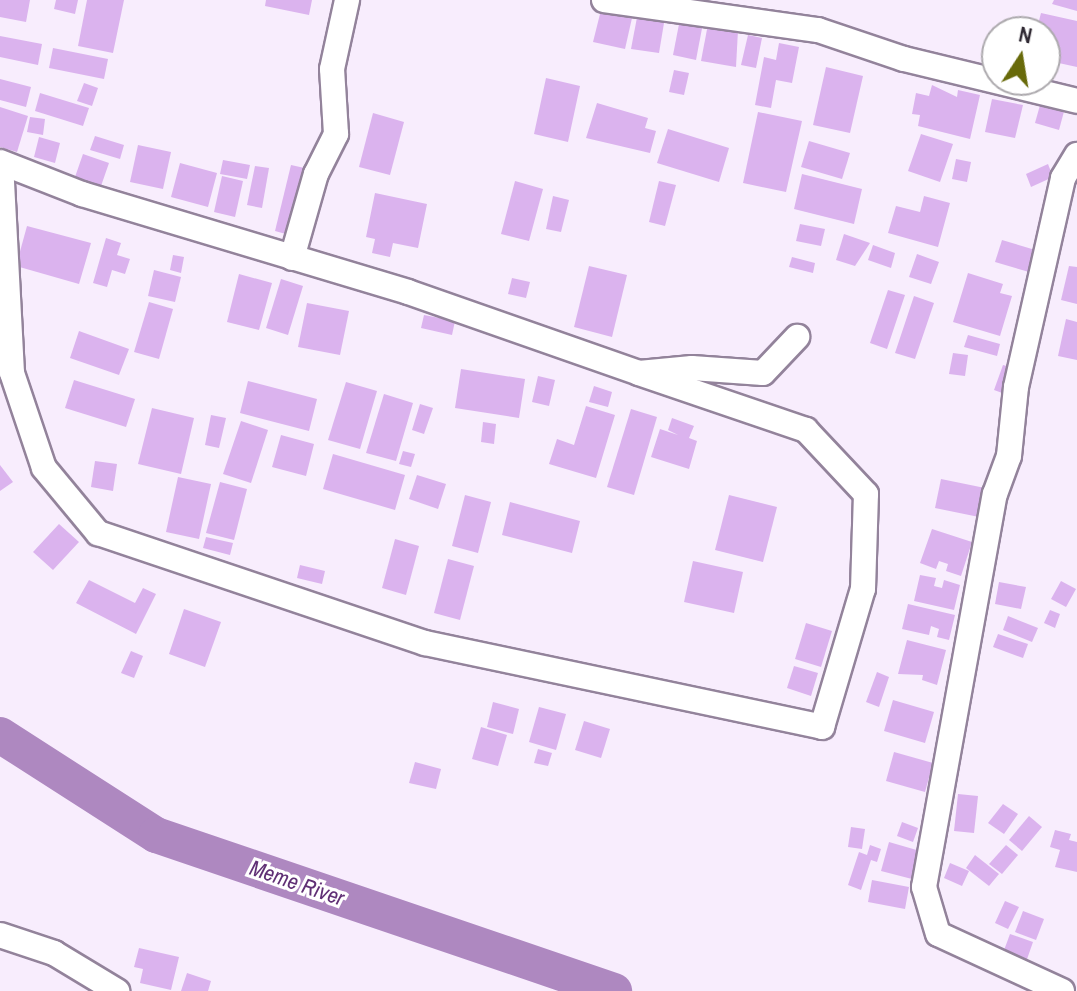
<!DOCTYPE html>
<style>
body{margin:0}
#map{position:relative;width:1077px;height:991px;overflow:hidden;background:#f8edfd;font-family:"Archivo Narrow",sans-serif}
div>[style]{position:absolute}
.river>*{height:36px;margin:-18px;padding:0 18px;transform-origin:18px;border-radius:18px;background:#ae88c0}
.building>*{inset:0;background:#dbb3ee}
.roads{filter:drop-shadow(2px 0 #93839b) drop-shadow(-2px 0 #93839b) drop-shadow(0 2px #93839b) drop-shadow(0 -2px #93839b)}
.minor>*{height:24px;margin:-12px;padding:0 12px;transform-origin:12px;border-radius:12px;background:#fff}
span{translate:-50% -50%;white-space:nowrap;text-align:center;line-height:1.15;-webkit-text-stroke:6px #fff;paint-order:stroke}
.water-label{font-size:22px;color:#603075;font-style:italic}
.north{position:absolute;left:981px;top:16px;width:80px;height:80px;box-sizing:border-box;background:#fff;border:2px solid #adaaae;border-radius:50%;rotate:12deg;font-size:22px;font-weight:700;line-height:32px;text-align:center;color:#312a34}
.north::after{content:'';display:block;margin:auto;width:28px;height:36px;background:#686a0a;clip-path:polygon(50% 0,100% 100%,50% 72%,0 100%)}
</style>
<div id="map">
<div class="river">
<i style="left:0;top:735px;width:185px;rotate:32.7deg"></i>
<i style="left:156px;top:835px;width:484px;rotate:18.8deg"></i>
</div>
<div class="building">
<i style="clip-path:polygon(0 0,30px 0,26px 22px,0 17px)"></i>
<i style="clip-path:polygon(56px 0,78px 0,75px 14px,54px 9px)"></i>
<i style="clip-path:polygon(87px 0,124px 0,113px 53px,78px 46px)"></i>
<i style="clip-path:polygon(266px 0,312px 0,309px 15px,265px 6px)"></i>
<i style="clip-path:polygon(1054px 0,1077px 0,1077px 11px,1052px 4px)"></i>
<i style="clip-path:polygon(601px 10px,632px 18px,625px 49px,593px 42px)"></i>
<i style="clip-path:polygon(638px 12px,665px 17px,659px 53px,631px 49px)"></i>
<i style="clip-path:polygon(1041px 13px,1077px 21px,1077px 67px,1045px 60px,1045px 32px,1036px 32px)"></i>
<i style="clip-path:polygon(680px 19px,703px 23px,696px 60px,673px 55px)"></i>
<i style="clip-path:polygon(708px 24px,738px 30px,736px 67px,701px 61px)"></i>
<i style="clip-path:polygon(748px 35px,762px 38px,756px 68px,741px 65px)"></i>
<i style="clip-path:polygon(0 36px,42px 44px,38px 65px,0 57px)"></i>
<i style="clip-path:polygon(779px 43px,799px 47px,792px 83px,776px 80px,771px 108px,755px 105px,764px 57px,776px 60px)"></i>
<i style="clip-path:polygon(53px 48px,108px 59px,104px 79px,49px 68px)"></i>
<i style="clip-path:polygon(826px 67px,863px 76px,850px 133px,813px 125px)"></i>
<i style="clip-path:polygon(674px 70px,689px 73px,684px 95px,669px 92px)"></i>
<i style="clip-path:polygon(546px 78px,580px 86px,568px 142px,534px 134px)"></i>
<i style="clip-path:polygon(0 79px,31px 87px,26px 107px,0 100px)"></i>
<i style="clip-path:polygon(84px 83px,98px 88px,92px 106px,77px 101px)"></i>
<i style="clip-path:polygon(932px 85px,957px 97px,958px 90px,980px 95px,970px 139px,918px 126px,920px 115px,912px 114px,916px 93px,929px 96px)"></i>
<i style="clip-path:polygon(40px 93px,89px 108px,83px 126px,35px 111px)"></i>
<i style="clip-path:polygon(1042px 98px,1066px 104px,1059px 130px,1035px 123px)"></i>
<i style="clip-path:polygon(992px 99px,1023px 105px,1015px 138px,985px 132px)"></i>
<i style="clip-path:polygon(597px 103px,648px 118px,645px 128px,656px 131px,650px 153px,586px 138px)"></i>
<i style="clip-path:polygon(0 107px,28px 116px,17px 152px,0 147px)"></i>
<i style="clip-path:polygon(758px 112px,802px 121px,786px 192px,743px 183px)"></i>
<i style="clip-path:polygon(373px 113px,404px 122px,390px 175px,359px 167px)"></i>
<i style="clip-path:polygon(30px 117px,45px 119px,43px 135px,27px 132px)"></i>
<i style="clip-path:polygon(668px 129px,729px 148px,719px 182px,657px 163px)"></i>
<i style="clip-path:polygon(921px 134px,953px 144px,940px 182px,908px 171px)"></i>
<i style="clip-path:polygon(95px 136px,124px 145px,120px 159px,90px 150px)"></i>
<i style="clip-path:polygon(39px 137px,60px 143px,55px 163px,34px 157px)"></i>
<i style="clip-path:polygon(809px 141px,850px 153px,842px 179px,801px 167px)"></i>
<i style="clip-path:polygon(138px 145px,171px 152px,163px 189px,130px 182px)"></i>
<i style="clip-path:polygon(83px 154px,109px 163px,101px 186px,75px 177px)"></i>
<i style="clip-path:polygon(956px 159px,971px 162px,967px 182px,952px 179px)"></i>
<i style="clip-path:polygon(223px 160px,250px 165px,247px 179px,220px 174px)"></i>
<i style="clip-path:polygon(180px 163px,217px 173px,208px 207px,171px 197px)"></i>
<i style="clip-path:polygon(1048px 164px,1053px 177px,1031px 187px,1026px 174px)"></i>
<i style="clip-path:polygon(291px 165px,309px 169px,293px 236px,275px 231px)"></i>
<i style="clip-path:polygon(255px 166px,269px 168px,262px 208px,247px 205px)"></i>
<i style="clip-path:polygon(802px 174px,862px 189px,854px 224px,794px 209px)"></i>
<i style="clip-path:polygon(222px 176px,243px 181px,235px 217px,214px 212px)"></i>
<i style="clip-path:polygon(515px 181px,543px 189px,529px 241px,501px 234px)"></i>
<i style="clip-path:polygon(659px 181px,676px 185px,665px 226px,649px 222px)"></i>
<i style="clip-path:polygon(375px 193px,427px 204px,418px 248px,393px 243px,390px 257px,372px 253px,375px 239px,366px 237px)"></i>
<i style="clip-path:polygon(553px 196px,569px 200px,561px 232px,546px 229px)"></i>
<i style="clip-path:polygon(924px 196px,950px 203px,938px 247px,888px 233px,896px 206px,920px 212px)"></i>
<i style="clip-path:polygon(800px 224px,825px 229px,821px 246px,796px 241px)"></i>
<i style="clip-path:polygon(27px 226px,91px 243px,79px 284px,16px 266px)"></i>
<i style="clip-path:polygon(844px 234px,870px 243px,855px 266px,836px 260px)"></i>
<i style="clip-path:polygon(106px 238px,121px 243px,117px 255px,130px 259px,125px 274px,112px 270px,107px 287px,93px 283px)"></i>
<i style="clip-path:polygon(1002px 240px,1042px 252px,1036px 274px,995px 262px)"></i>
<i style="clip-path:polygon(873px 245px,895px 253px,891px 268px,868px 260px)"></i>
<i style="clip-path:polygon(917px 254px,939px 262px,931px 284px,909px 277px)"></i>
<i style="clip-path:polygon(173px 255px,184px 257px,181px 273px,170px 270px)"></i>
<i style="clip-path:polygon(792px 257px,815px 263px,813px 273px,789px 267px)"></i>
<i style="clip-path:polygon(589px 266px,627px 275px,612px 337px,574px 327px)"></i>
<i style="clip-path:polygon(1069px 266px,1077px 267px,1077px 304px,1061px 300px)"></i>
<i style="clip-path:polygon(154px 270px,181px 277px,175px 302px,148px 296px)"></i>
<i style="clip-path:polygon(968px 273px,1003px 284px,1000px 293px,1012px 296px,1000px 336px,953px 322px)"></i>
<i style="clip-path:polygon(239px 274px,272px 283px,259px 330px,227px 322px)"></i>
<i style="clip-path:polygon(512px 278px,530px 282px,526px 298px,508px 294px)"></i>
<i style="clip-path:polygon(281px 279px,303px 286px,288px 335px,266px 328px)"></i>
<i style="clip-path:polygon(888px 290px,905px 295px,887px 349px,870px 343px)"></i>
<i style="clip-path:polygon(914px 296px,934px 303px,915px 359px,895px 353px)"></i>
<i style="clip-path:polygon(149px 302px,173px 309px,159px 359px,134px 352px)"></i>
<i style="clip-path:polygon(307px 303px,349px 311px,340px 355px,298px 347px)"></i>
<i style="clip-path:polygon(424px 315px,455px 321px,452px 335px,421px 328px)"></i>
<i style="clip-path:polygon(1066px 319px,1077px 322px,1077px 360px,1058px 356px)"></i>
<i style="clip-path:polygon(79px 331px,129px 349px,119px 375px,70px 358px)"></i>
<i style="clip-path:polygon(968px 335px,1000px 344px,997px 356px,964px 347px)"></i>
<i style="clip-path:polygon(953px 353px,968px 355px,965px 376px,949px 374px)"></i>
<i style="clip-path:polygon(1003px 365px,1014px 368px,1005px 394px,994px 390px)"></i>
<i style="clip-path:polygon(461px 369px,525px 379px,519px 418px,455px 408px)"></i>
<i style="clip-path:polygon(538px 376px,555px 380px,549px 406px,532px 402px)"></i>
<i style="clip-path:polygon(74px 380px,135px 399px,126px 427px,65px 408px)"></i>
<i style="clip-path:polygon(248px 381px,317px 399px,309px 431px,240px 413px)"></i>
<i style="clip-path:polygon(346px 382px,377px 391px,360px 449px,328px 440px)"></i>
<i style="clip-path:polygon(594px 386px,612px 392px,608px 407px,589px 402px)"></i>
<i style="clip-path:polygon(384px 394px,413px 403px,396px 461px,366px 453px)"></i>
<i style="clip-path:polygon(420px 404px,433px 408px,424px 434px,412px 430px)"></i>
<i style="clip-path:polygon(586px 406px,615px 415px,596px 478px,549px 464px,557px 439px,574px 445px)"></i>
<i style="clip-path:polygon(152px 408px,194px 418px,181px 474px,138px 464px)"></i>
<i style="clip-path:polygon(631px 409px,657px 417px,634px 495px,607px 487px)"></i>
<i style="clip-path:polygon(211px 415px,226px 418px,219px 448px,205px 445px)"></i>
<i style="clip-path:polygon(672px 418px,694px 426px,689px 438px,697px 441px,689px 469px,651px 457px,660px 429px,678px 435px,668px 430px)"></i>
<i style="clip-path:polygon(241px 421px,268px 430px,251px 483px,223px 474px)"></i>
<i style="clip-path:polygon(483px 422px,496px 424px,494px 444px,481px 442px)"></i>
<i style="clip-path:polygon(281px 435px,314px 444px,306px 476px,272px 467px)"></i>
<i style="clip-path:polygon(403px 451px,415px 454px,411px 467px,399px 464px)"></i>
<i style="clip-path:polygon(333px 454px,405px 475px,395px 510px,323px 489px)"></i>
<i style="clip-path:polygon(95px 461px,117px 464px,113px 491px,91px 487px)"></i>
<i style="clip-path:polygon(0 465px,13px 482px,0 491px)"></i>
<i style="clip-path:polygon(417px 475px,446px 484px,438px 509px,409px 499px)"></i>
<i style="clip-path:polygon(178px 477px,211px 484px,199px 539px,166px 532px)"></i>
<i style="clip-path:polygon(941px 479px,985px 488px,979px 517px,935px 508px)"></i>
<i style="clip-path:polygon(220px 482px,247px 489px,234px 540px,206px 533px)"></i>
<i style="clip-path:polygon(465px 495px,491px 502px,478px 553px,452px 546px)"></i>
<i style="clip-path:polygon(729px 495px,777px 507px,763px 562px,715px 550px)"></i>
<i style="clip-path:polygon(510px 502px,580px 521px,572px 553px,502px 535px)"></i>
<i style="clip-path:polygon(59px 524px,79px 542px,53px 570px,33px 552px)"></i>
<i style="clip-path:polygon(932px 529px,972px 542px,961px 576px,946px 571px,948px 564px,939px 561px,936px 569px,920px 563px)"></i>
<i style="clip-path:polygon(206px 537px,233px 543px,230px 555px,203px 548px)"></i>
<i style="clip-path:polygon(395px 539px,419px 546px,406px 595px,382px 588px)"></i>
<i style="clip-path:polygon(448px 559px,474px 566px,460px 620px,434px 613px)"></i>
<i style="clip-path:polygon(693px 561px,743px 572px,734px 613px,684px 602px)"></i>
<i style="clip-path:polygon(300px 565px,325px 571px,322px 584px,297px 578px)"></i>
<i style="clip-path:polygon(920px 575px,936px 578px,934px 586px,942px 588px,944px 580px,960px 585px,954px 610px,914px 601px)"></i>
<i style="clip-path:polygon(89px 580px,135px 603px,143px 588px,156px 594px,136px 634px,76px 603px)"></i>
<i style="clip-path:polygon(1061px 581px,1076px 589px,1066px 607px,1051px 599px)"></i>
<i style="clip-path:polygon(999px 582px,1026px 587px,1021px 609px,995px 604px)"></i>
<i style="clip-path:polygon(908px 604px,955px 615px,949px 640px,937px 637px,939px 629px,931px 626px,929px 635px,902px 629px)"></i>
<i style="clip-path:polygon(184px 609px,221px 622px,205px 667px,169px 654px)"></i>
<i style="clip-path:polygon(1050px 610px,1060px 614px,1055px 628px,1044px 623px)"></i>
<i style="clip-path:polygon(1008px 616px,1038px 628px,1032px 642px,1003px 630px)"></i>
<i style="clip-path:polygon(806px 623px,832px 631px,821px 667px,795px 659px)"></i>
<i style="clip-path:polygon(998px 634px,1028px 644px,1023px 658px,993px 647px)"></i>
<i style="clip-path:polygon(907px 640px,946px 650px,937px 685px,922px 680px,923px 675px,898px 674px)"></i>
<i style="clip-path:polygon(131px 651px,143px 656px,134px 678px,121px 673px)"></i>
<i style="clip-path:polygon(794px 666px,818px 673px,811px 696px,787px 688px)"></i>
<i style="clip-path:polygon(877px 672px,889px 677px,879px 707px,866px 702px)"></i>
<i style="clip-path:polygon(893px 700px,934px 712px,925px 743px,884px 731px)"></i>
<i style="clip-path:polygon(493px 702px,519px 709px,513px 734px,487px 727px)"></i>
<i style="clip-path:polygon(539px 707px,566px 714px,556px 750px,529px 742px)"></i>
<i style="clip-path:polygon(584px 721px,610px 729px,601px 758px,575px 750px)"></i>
<i style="clip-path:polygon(481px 727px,507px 735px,498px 766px,472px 759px)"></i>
<i style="clip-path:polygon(538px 749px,552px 753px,548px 766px,534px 763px)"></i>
<i style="clip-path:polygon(894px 752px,933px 763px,925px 792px,886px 781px)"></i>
<i style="clip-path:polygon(415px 762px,441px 769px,436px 789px,409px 783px)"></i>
<i style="clip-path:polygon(958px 794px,978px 796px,974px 833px,954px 831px)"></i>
<i style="clip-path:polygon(1003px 804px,1018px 814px,1004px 834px,988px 823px)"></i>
<i style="clip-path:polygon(1029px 816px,1042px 827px,1022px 851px,1009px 840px)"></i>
<i style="clip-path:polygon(902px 822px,918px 828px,913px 842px,897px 836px)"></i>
<i style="clip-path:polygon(851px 827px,865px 829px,862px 849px,848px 847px)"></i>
<i style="clip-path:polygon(1055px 830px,1071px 834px,1069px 840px,1077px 842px,1077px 872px,1055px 867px,1060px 850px,1050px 847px)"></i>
<i style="clip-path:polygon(889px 842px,920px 851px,912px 879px,881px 871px)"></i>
<i style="clip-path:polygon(870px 845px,881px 849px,877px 862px,871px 860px,861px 890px,848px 885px,859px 852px,867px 855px)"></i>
<i style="clip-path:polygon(1006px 845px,1018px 855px,1002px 874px,989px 864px)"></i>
<i style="clip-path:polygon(975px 855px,999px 874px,989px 886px,966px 868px)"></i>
<i style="clip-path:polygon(950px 863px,969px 871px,962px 886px,944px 878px)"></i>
<i style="clip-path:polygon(872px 880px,909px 887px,905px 909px,868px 902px)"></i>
<i style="clip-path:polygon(1005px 901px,1019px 907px,1008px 929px,995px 923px)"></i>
<i style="clip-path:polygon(1023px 911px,1044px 919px,1036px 940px,1015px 932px)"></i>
<i style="clip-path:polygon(1010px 934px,1033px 942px,1026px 962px,1003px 953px)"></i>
<i style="clip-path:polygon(139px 948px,179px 957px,171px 990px,140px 983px,143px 969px,134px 967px)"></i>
<i style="clip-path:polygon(187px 973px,211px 981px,208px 991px,181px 991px)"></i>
</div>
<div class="roads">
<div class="minor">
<i style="left:604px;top:0;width:216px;rotate:8deg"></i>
<i style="left:818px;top:30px;width:91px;rotate:18.6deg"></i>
<i style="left:904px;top:59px;width:178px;rotate:13.6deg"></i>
<i style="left:0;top:162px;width:88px;rotate:21.3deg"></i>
<i style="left:82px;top:194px;width:340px;rotate:16.7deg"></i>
<i style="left:408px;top:292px;width:245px;rotate:19.3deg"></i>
<i style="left:639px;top:373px;width:53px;rotate:-5.4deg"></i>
<i style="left:692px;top:368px;width:71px;rotate:4deg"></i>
<i style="left:763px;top:373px;width:50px;rotate:-46.6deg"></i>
<i style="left:1px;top:163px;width:210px;rotate:87deg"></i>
<i style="left:12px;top:373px;width:100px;rotate:71.4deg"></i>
<i style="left:44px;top:468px;width:85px;rotate:50.3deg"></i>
<i style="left:98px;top:533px;width:345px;rotate:18.6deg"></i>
<i style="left:425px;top:643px;width:406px;rotate:11.9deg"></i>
<i style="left:822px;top:727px;width:144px;rotate:-73.5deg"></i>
<i style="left:863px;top:589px;width:95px;rotate:-88.2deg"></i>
<i style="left:866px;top:494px;width:88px;rotate:-133.2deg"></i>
<i style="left:806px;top:430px;width:176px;rotate:-161.2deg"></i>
<i style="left:292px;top:258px;width:87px;rotate:-74.1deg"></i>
<i style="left:316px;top:174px;width:45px;rotate:-63.4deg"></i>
<i style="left:336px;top:134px;width:65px;rotate:-93.5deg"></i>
<i style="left:332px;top:69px;width:71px;rotate:-77.7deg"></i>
<i style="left:0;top:935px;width:57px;rotate:18.4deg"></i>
<i style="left:54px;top:953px;width:74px;rotate:31.1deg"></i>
<i style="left:1062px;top:991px;width:136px;rotate:-155.3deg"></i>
<i style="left:938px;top:934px;width:49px;rotate:-106.6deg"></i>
<i style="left:924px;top:887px;width:399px;rotate:-79.8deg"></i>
<i style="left:995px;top:494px;width:40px;rotate:-69.8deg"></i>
<i style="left:1009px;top:456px;width:69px;rotate:-84.2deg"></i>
<i style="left:1016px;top:387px;width:214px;rotate:-77.3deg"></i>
<i style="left:1063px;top:178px;width:27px;rotate:-59deg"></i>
</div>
</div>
<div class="water-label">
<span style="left:297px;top:883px;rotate:19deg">Meme River</span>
</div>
<div class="north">N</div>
</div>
